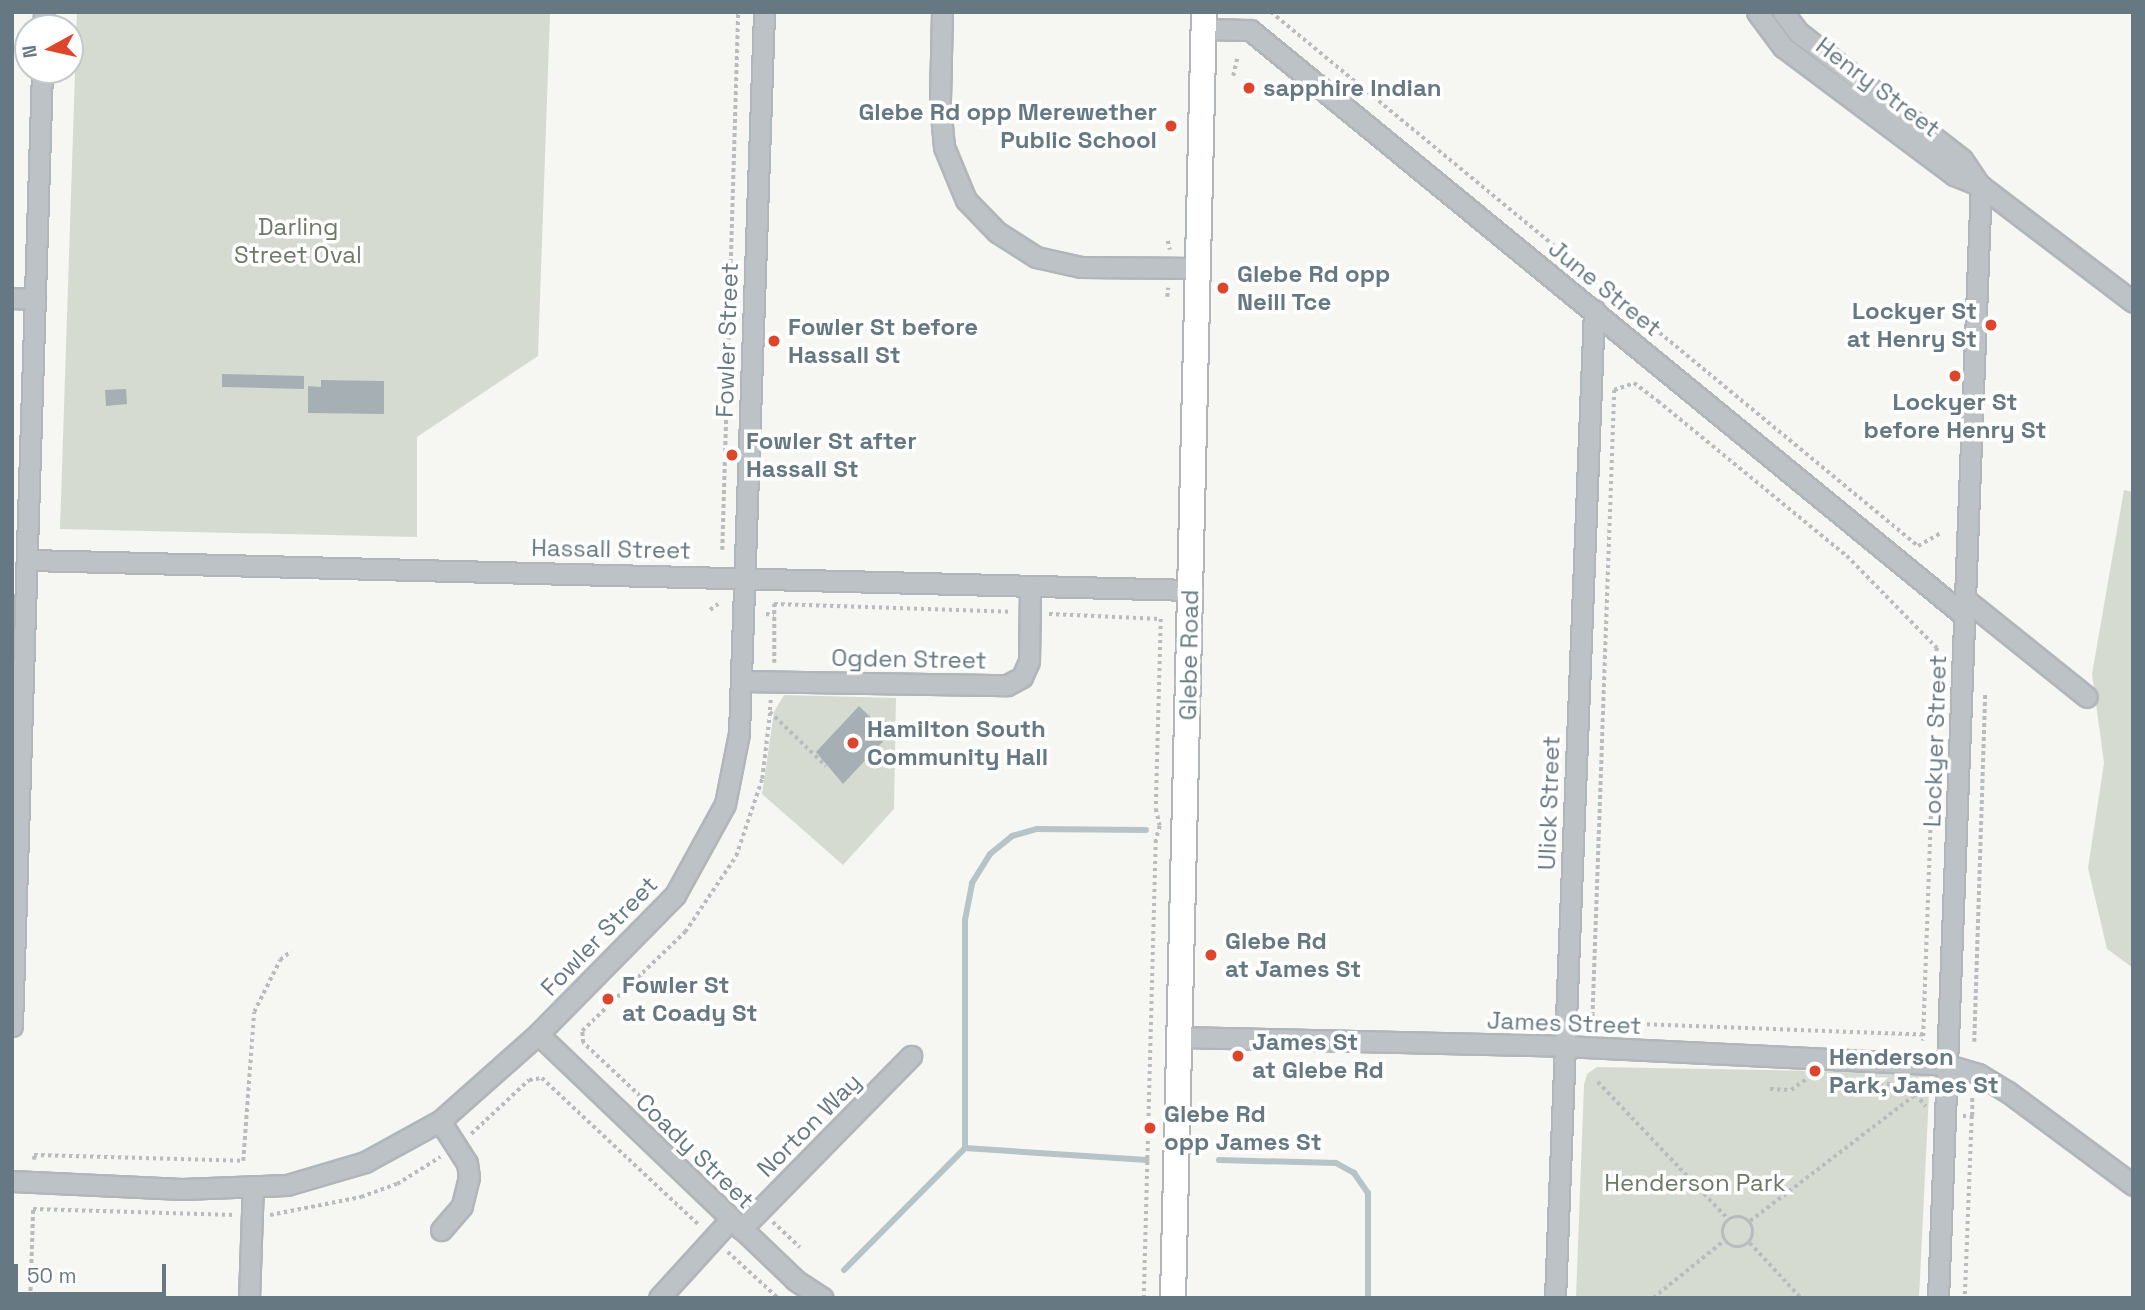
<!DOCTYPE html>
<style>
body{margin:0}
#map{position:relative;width:2145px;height:1310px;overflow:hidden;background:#f6f6f3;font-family:"Space Grotesk",sans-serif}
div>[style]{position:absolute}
.green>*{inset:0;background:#d6dbd2}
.stream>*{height:6px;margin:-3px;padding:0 3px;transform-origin:3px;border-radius:3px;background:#b6c4c7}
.building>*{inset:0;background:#a6b0b4}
.path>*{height:3.5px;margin-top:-1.75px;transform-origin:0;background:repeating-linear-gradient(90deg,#b9bcbe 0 3.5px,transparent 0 7px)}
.path>.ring{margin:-1.75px;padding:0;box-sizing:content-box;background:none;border:3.5px solid #b9bcbe;border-radius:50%}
.roads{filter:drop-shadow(2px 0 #b0b6b9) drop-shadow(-2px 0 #b0b6b9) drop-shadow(0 2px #b0b6b9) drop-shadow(0 -2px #b0b6b9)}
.minor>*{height:19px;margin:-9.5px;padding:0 9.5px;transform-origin:9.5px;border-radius:9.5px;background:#bcc2c5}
.major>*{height:24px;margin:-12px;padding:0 12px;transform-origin:12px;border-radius:12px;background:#fff}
.dots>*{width:19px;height:19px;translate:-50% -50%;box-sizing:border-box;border:4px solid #fff;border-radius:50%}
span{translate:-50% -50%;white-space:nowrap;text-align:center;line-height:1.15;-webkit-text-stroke:7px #fff;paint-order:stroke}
.street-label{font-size:24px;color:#667983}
.poi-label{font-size:24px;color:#667983;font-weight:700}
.left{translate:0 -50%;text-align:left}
.right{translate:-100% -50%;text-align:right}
.park-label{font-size:24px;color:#6b7a65}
.frame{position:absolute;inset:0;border:14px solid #667983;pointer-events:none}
.north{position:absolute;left:14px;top:14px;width:70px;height:70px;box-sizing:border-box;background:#fff;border:2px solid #c2c9cd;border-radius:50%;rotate:262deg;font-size:19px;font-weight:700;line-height:28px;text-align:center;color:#667983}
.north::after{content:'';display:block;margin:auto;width:24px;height:32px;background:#de462b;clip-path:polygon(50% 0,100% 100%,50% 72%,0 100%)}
.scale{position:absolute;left:14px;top:1264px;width:152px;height:32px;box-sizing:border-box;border:4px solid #667983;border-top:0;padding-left:9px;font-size:21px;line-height:24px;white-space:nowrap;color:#667983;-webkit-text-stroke:5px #fff;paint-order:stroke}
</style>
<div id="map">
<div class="green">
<i style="clip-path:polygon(77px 12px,550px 14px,538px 356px,417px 437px,417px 537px,60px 529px)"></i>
<i style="clip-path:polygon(2124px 490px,2133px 492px,2133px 968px,2107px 949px,2088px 868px,2104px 763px,2092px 674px)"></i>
<i style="clip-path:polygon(784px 695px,896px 698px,894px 809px,843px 865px,762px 794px,774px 712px)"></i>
<i style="clip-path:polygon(1597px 1067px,1930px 1073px,1919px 1298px,1576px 1298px,1584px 1085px,1587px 1074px)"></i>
</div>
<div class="stream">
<i style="left:965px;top:1148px;width:182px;rotate:3.8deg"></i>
<i style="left:1219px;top:1160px;width:117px;rotate:1.5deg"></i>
<i style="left:1336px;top:1163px;width:21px;rotate:29deg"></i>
<i style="left:1354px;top:1173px;width:24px;rotate:55deg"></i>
<i style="left:1368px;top:1193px;width:105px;rotate:90deg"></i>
<i style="left:844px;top:1270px;width:172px;rotate:-45.2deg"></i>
<i style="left:965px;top:1148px;width:228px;rotate:-90deg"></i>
<i style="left:965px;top:920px;width:38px;rotate:-79deg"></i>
<i style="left:972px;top:883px;width:34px;rotate:-58deg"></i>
<i style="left:990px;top:854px;width:28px;rotate:-39deg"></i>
<i style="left:1012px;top:836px;width:26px;rotate:-16deg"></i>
<i style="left:1037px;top:829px;width:109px;rotate:0.5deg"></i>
</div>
<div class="building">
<i style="clip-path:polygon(222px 374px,304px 376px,304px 389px,222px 387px)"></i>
<i style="clip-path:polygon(321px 380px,384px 381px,384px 414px,308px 413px,308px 386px,321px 387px)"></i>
<i style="clip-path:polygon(126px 389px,127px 404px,106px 406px,105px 390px)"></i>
<i style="clip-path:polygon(859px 706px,889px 735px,843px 784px,816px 752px)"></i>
</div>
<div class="path">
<i style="left:1271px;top:12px;width:839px;rotate:39.53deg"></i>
<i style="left:1918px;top:546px;width:28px;rotate:-30deg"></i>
<i style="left:1233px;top:76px;width:18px;rotate:-77deg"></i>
<i style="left:1168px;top:241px;width:9px;rotate:77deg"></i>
<i style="left:1167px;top:297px;width:9px;rotate:-84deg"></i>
<i style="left:722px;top:550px;width:538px;rotate:-88.3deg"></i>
<i style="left:710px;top:610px;width:10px;rotate:-37deg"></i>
<i style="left:766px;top:614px;width:8px;rotate:7deg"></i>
<i style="left:1049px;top:614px;width:112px;rotate:2.6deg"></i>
<i style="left:1161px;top:619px;width:190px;rotate:91.5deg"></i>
<i style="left:1156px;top:809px;width:17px;rotate:77deg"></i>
<i style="left:1160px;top:826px;width:15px;rotate:106deg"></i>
<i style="left:1156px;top:840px;width:457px;rotate:91.5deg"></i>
<i style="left:774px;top:663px;width:59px;rotate:-90deg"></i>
<i style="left:774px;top:604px;width:237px;rotate:1.9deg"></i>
<i style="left:771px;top:700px;width:12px;rotate:95deg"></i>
<i style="left:770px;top:712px;width:78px;rotate:44deg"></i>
<i style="left:1923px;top:1035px;width:331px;rotate:-177.9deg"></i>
<i style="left:1592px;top:1023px;width:633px;rotate:-88.01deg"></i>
<i style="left:1614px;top:390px;width:21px;rotate:-19deg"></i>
<i style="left:1634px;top:383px;width:30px;rotate:37deg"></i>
<i style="left:1658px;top:401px;width:244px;rotate:39.4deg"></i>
<i style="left:1847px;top:556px;width:129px;rotate:45.6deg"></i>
<i style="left:1937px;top:648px;width:393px;rotate:92deg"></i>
<i style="left:1974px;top:1042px;width:348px;rotate:-88.2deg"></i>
<i style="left:1598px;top:1082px;width:190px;rotate:46.5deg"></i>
<i style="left:1880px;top:1083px;width:22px;rotate:8deg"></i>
<i style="left:1902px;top:1086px;width:16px;rotate:30deg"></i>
<i style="left:1916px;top:1094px;width:16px;rotate:52deg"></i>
<i style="left:1770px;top:1089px;width:21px;rotate:3deg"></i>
<i style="left:1791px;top:1090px;width:19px;rotate:-36deg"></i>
<i style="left:1963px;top:1116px;width:9px"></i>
<i style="left:1972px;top:1116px;width:182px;rotate:92.2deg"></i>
<i style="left:1972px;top:1116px;width:18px;rotate:-90deg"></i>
<i style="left:471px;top:1134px;width:79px;rotate:-43deg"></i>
<i style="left:529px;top:1080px;width:13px;rotate:-9deg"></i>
<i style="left:542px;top:1078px;width:215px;rotate:43.1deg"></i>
<i style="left:34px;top:1160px;width:5px;rotate:-90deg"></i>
<i style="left:34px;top:1155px;width:209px;rotate:1.6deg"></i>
<i style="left:243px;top:1161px;width:149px;rotate:-85.8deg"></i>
<i style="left:254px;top:1012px;width:58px;rotate:-63.4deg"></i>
<i style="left:280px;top:960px;width:14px;rotate:-39deg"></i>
<i style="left:747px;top:1197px;width:225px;rotate:-136.8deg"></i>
<i style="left:583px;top:1043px;width:12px;rotate:-95deg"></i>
<i style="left:582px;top:1031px;width:143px;rotate:-43.9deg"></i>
<i style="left:685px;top:932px;width:92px;rotate:-56.1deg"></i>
<i style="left:736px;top:856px;width:81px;rotate:-71.3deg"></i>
<i style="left:762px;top:779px;width:67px;rotate:-83.2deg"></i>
<i style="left:270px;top:1215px;width:93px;rotate:-11.2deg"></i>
<i style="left:361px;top:1197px;width:38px;rotate:-20deg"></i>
<i style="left:397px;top:1184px;width:51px;rotate:-32.1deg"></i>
<i class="ring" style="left:1723px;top:1217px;width:26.5px;height:26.5px"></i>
<i style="left:1750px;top:1221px;width:209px;rotate:-37.4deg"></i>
<i style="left:1916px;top:1094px;width:13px;rotate:-67deg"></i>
<i style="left:773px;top:1222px;width:37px;rotate:43deg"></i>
<i style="left:1750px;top:1243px;width:75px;rotate:47.2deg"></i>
<i style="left:728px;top:1252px;width:68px;rotate:42.6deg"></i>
<i style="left:30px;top:1298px;width:89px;rotate:-88.1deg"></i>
<i style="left:33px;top:1209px;width:201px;rotate:1.7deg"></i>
<i style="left:1653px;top:1298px;width:92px;rotate:-38.9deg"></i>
</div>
<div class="roads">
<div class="minor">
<i style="left:942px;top:12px;width:91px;rotate:91.3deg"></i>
<i style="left:940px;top:103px;width:44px;rotate:84.8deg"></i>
<i style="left:944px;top:147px;width:57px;rotate:67.5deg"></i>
<i style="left:966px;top:200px;width:45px;rotate:45.9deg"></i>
<i style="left:997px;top:232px;width:46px;rotate:32.7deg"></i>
<i style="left:1036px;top:257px;width:46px;rotate:12.5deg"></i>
<i style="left:1081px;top:267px;width:117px;rotate:0.5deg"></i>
<i style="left:1757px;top:12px;width:44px;rotate:53.4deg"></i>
<i style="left:1783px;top:47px;width:214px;rotate:36.8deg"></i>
<i style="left:1954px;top:175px;width:29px;rotate:22deg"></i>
<i style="left:1981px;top:186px;width:191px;rotate:37.3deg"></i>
<i style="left:1783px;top:12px;width:25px;rotate:53deg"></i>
<i style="left:1798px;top:32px;width:207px;rotate:37.8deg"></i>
<i style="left:1962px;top:159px;width:32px;rotate:56deg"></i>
<i style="left:43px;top:28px;width:16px;rotate:-86deg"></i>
<i style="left:1204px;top:29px;width:46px;rotate:1.2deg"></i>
<i style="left:1250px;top:30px;width:923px;rotate:39.33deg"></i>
<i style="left:12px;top:298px;width:23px;rotate:2deg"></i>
<i style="left:30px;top:560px;width:1161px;rotate:1.48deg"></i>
<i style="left:1965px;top:599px;width:156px;rotate:38.8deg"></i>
<i style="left:742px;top:681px;width:265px;rotate:0.9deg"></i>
<i style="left:1007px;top:685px;width:17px;rotate:-28deg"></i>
<i style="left:1022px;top:677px;width:17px;rotate:-66deg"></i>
<i style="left:1029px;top:661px;width:75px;rotate:-89.2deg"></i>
<i style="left:12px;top:1026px;width:956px;rotate:-88.2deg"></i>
<i style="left:538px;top:1034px;width:356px;rotate:43.7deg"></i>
<i style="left:795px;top:1280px;width:33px;rotate:33deg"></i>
<i style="left:1179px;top:1037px;width:385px;rotate:1.3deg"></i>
<i style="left:1564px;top:1046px;width:383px;rotate:2.8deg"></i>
<i style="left:1947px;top:1065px;width:32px;rotate:16deg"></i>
<i style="left:1978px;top:1074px;width:35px;rotate:31deg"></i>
<i style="left:2008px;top:1092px;width:156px;rotate:36.6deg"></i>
<i style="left:440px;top:1121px;width:50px;rotate:57.3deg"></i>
<i style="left:467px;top:1163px;width:14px;rotate:82deg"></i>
<i style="left:469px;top:1177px;width:30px;rotate:104deg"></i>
<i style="left:462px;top:1206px;width:32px;rotate:131deg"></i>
<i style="left:12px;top:1181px;width:170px;rotate:2.7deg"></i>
<i style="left:182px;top:1189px;width:105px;rotate:-2.2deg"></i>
<i style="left:287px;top:1185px;width:81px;rotate:-16.4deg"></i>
<i style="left:365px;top:1162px;width:85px;rotate:-28.7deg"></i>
<i style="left:440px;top:1121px;width:131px;rotate:-41.6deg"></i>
<i style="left:538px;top:1034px;width:195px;rotate:-45.4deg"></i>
<i style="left:675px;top:895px;width:104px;rotate:-61.2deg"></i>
<i style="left:725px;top:804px;width:72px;rotate:-78.8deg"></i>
<i style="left:739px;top:733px;width:721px;rotate:-88.01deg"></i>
<i style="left:741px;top:1229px;width:243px;rotate:-45.5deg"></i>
<i style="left:249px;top:1298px;width:112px;rotate:-88deg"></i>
<i style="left:659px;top:1298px;width:107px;rotate:-47.7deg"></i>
<i style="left:1555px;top:1298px;width:989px;rotate:-87.74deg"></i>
<i style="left:1938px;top:1298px;width:1113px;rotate:-87.79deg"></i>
</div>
<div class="major">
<i style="left:1173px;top:1298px;width:1286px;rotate:-88.62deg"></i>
</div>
</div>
<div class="dots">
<i style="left:1249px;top:88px;background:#de462b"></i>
<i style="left:1171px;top:126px;background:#de462b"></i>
<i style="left:1223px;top:288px;background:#de462b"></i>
<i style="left:1991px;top:325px;background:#de462b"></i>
<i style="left:774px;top:341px;background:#de462b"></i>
<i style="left:1955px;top:376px;background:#de462b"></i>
<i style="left:732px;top:455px;background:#de462b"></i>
<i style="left:853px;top:743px;background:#de462b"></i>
<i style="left:1211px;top:955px;background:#de462b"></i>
<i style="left:608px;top:999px;background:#de462b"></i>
<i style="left:1238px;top:1056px;background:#de462b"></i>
<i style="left:1815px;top:1071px;background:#de462b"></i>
<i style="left:1150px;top:1128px;background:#de462b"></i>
</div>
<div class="street-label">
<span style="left:1878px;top:87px;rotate:37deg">Henry Street</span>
<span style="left:1605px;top:288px;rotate:39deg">June Street</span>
<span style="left:727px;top:340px;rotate:-88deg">Fowler Street</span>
<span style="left:611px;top:549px;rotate:1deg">Hassall Street</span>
<span style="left:1189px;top:655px;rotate:-89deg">Glebe Road</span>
<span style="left:909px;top:659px;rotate:1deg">Ogden Street</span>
<span style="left:1935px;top:741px;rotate:-88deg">Lockyer Street</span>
<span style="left:1549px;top:803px;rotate:-88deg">Ulick Street</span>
<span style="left:599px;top:936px;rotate:-46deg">Fowler Street</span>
<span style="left:1564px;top:1023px;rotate:2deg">James Street</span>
<span style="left:809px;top:1125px;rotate:-45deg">Norton Way</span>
<span style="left:695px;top:1151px;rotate:44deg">Coady Street</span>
</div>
<div class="poi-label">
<span class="left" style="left:1263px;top:88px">sapphire Indian</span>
<span class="right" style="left:1157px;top:126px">Glebe Rd opp Merewether<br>Public School</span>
<span class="left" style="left:1237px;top:288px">Glebe Rd opp<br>Neill Tce</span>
<span class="right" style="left:1977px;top:325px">Lockyer St<br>at Henry St</span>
<span class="left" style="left:788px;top:341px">Fowler St before<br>Hassall St</span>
<span style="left:1955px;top:416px">Lockyer St<br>before Henry St</span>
<span class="left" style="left:746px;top:455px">Fowler St after<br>Hassall St</span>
<span class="left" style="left:867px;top:743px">Hamilton South<br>Community Hall</span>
<span class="left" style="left:1225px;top:955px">Glebe Rd<br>at James St</span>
<span class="left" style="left:622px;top:999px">Fowler St<br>at Coady St</span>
<span class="left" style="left:1252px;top:1056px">James St<br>at Glebe Rd</span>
<span class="left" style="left:1829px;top:1071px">Henderson<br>Park, James St</span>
<span class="left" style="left:1164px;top:1128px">Glebe Rd<br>opp James St</span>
</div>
<div class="park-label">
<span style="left:298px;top:241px">Darling<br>Street Oval</span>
<span style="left:1695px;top:1183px">Henderson Park</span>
</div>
<div class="frame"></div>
<div class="north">N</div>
<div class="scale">50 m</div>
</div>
